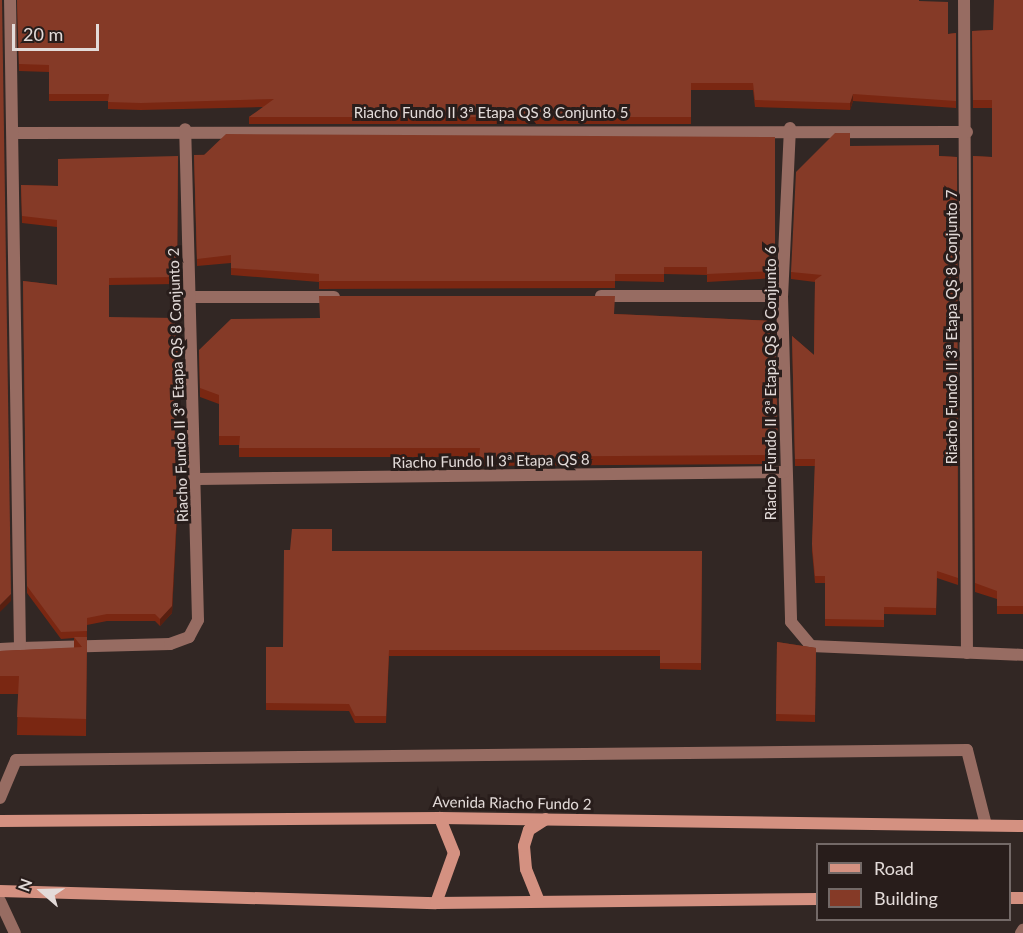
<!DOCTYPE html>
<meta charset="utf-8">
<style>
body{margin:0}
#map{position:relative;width:1023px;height:933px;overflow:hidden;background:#322724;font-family:Lato,sans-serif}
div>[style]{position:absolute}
.service>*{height:12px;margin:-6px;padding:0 6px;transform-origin:6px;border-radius:6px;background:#976c62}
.minor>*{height:12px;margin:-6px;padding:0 6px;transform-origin:6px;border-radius:6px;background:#976c62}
.secondary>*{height:12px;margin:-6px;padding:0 6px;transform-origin:6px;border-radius:6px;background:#d49181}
.wall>*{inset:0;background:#7a2712}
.shaded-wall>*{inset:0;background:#581f10}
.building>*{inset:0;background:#853a27}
span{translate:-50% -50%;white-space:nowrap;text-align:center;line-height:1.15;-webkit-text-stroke:6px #281d1b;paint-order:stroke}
.street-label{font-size:15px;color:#e3dbd9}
.legend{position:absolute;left:816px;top:843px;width:195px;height:78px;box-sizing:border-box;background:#281d1b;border:2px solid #736967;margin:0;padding:8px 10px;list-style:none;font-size:18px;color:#e3dbd9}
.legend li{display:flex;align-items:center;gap:12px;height:30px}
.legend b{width:30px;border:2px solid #736967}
.north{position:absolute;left:12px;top:861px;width:60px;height:60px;-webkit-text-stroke:4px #281d1b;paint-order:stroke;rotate:290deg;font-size:16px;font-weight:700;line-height:24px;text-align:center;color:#e3dbd9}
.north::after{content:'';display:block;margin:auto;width:21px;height:27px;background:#e3dbd9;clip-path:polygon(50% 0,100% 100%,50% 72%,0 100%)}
.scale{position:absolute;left:12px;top:24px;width:87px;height:27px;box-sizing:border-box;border:3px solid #e3dbd9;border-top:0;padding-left:8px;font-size:18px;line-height:21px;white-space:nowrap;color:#e3dbd9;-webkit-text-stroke:4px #281d1b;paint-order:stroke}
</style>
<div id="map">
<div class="service">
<i style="left:0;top:798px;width:41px;rotate:-67.2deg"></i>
<i style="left:16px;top:760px;width:951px;rotate:-0.6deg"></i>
<i style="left:967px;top:750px;width:77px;rotate:75.8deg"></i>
<i style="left:0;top:901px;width:35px;rotate:65deg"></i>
<i style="left:1021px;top:933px;width:4px;rotate:-56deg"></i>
</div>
<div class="minor">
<i style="left:964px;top:0;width:653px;rotate:89.74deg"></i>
<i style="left:790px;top:128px;width:168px;rotate:92.7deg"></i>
<i style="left:782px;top:296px;width:326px;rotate:88.4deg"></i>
<i style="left:791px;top:622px;width:31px;rotate:50deg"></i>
<i style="left:811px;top:646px;width:212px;rotate:2.4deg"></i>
<i style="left:14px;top:133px;width:953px;rotate:-0.06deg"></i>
<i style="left:601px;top:296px;width:181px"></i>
<i style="left:190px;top:297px;width:144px"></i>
<i style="left:198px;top:479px;width:586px;rotate:-0.68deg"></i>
<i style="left:20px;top:648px;width:150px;rotate:-1.5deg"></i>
<i style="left:170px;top:644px;width:20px;rotate:-20deg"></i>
<i style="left:189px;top:637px;width:19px;rotate:-62deg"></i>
<i style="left:198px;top:620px;width:491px;rotate:-91.5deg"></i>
<i style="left:0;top:649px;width:20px;rotate:-3deg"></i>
<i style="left:20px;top:648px;width:648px;rotate:-90.88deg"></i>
</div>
<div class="secondary">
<i style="left:0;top:821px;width:440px;rotate:-0.4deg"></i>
<i style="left:440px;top:818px;width:583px;rotate:0.79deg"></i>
<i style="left:0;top:891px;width:436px;rotate:1.6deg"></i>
<i style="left:436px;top:903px;width:382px;rotate:-0.6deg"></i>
<i style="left:1010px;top:898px;width:13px"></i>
<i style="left:538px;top:899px;width:32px;rotate:-112deg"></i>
<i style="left:526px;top:869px;width:23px;rotate:-95deg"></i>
<i style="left:524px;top:846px;width:17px;rotate:-73deg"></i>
<i style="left:529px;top:830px;width:20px;rotate:-33deg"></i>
<i style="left:436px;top:903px;width:53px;rotate:-70.2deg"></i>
<i style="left:454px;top:853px;width:38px;rotate:-112deg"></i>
</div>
<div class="wall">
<i style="clip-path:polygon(17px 0,919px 1px,948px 34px,956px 33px,956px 108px,853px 101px,850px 110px,755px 107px,753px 90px,691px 90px,691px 124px,249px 124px,249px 117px,264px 107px,141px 110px,108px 109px,108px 101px,49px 101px,49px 72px,19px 71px)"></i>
<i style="clip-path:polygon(1023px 0,1023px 614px,997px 614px,997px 599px,975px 592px,973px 156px,992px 157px,992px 108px,973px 108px,972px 31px,993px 30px)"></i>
<i style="clip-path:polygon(775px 137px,775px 278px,707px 282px,707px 275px,664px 274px,664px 282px,615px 281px,615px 288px,319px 289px,319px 282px,231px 275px,231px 263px,197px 266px,194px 155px)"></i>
<i style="clip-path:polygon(850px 146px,939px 156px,957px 157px,958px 585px,937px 578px,936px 615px,884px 614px,884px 627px,825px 626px,825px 583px,815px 583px,812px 551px,815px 466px,795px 466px,792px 336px,814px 355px,815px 282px,791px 279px,791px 272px)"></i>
<i style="clip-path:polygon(178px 156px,177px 284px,109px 285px,109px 317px,178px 373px,183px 368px,184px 391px,174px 387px,177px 517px,172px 613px,160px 626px,155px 621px,107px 621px,87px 625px,86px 736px,17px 735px,18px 694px,0 694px,0 651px,74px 648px,74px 638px,61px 639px,27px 593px,23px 281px,57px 285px,57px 227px,22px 223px,21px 185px,58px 186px)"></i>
<i style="clip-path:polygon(614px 314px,775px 321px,778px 464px,479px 466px,479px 457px,239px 457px,239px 445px,219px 445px,219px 404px,200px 397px,199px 350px,320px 318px)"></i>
<i style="clip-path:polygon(332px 551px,702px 551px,701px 670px,660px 669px,660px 656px,389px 656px,386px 723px,355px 723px,349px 711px,266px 710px,266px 647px,283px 647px)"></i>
<i style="clip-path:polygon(777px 642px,816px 648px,815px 722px,776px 721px)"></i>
</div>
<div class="shaded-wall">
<i style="clip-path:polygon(853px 94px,853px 101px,850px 110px,850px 103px)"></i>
<i style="clip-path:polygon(177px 517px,172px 613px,160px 626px,160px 619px)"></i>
<i style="clip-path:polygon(11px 594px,11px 601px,0 612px,0 605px)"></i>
</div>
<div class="building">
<i style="clip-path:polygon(0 0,2px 0,11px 594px,0 605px)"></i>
<i style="clip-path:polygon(17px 0,919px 0,919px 1px,948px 2px,948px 34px,956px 33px,956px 101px,853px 94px,850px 103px,755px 100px,753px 83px,691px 83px,691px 117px,249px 117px,274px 99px,141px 103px,108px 102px,109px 94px,49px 94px,49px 65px,19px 64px)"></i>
<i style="clip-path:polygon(994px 0,1023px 0,1023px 606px,997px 606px,997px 591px,975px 583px,973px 156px,992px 157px,992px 100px,973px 100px,972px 31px,993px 30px)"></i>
<i style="clip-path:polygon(835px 133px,850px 133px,850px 146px,939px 145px,939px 156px,957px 157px,958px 578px,937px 571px,936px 608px,884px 607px,884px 620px,825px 619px,825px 576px,815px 576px,812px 544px,815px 459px,795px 459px,792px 336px,814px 355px,815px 280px,822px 275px,791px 272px,796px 172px)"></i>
<i style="clip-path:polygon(226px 134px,775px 137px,775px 271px,707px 274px,707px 267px,664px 267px,664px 274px,615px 274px,615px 281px,319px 281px,319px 274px,231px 268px,231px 255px,197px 259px,194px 155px,204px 155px)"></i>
<i style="clip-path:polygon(178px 156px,177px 277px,109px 278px,109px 317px,177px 318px,178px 373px,183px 368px,184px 384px,173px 380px,177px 510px,172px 606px,160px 619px,155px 614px,107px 614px,87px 618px,87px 631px,61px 632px,27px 586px,23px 281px,57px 285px,57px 220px,22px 216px,21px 185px,58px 186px,58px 159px)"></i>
<i style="clip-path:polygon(319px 296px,615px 296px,614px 314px,775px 321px,778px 455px,479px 457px,480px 448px,239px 448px,240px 436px,219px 436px,219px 395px,200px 388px,199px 350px,231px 319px,320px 318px)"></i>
<i style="clip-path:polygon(292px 529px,332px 529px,332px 551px,702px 551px,701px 663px,660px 663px,660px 650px,389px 650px,386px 716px,355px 716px,349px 704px,266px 703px,266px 647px,283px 647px,284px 550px,290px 550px)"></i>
<i style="clip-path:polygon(74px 637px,87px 637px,86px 719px,17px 717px,19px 676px,0 676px,0 651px,82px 647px)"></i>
<i style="clip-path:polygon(777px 642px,816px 648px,815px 715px,776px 714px)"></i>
</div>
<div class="street-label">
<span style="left:491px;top:113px">Riacho Fundo II 3ª Etapa QS 8 Conjunto 5</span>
<span style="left:952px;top:327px;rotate:-90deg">Riacho Fundo II 3ª Etapa QS 8 Conjunto 7</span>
<span style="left:771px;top:383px;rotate:-90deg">Riacho Fundo II 3ª Etapa QS 8 Conjunto 6</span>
<span style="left:178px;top:385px;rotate:-92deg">Riacho Fundo II 3ª Etapa QS 8 Conjunto 2</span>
<span style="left:491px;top:461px;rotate:-1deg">Riacho Fundo II 3ª Etapa QS 8</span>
<span style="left:512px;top:803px;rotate:1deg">Avenida Riacho Fundo 2</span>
</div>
<ul class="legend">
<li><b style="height:8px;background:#d49181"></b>Road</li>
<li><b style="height:16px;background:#853a27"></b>Building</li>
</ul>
<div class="north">N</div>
<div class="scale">20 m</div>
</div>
